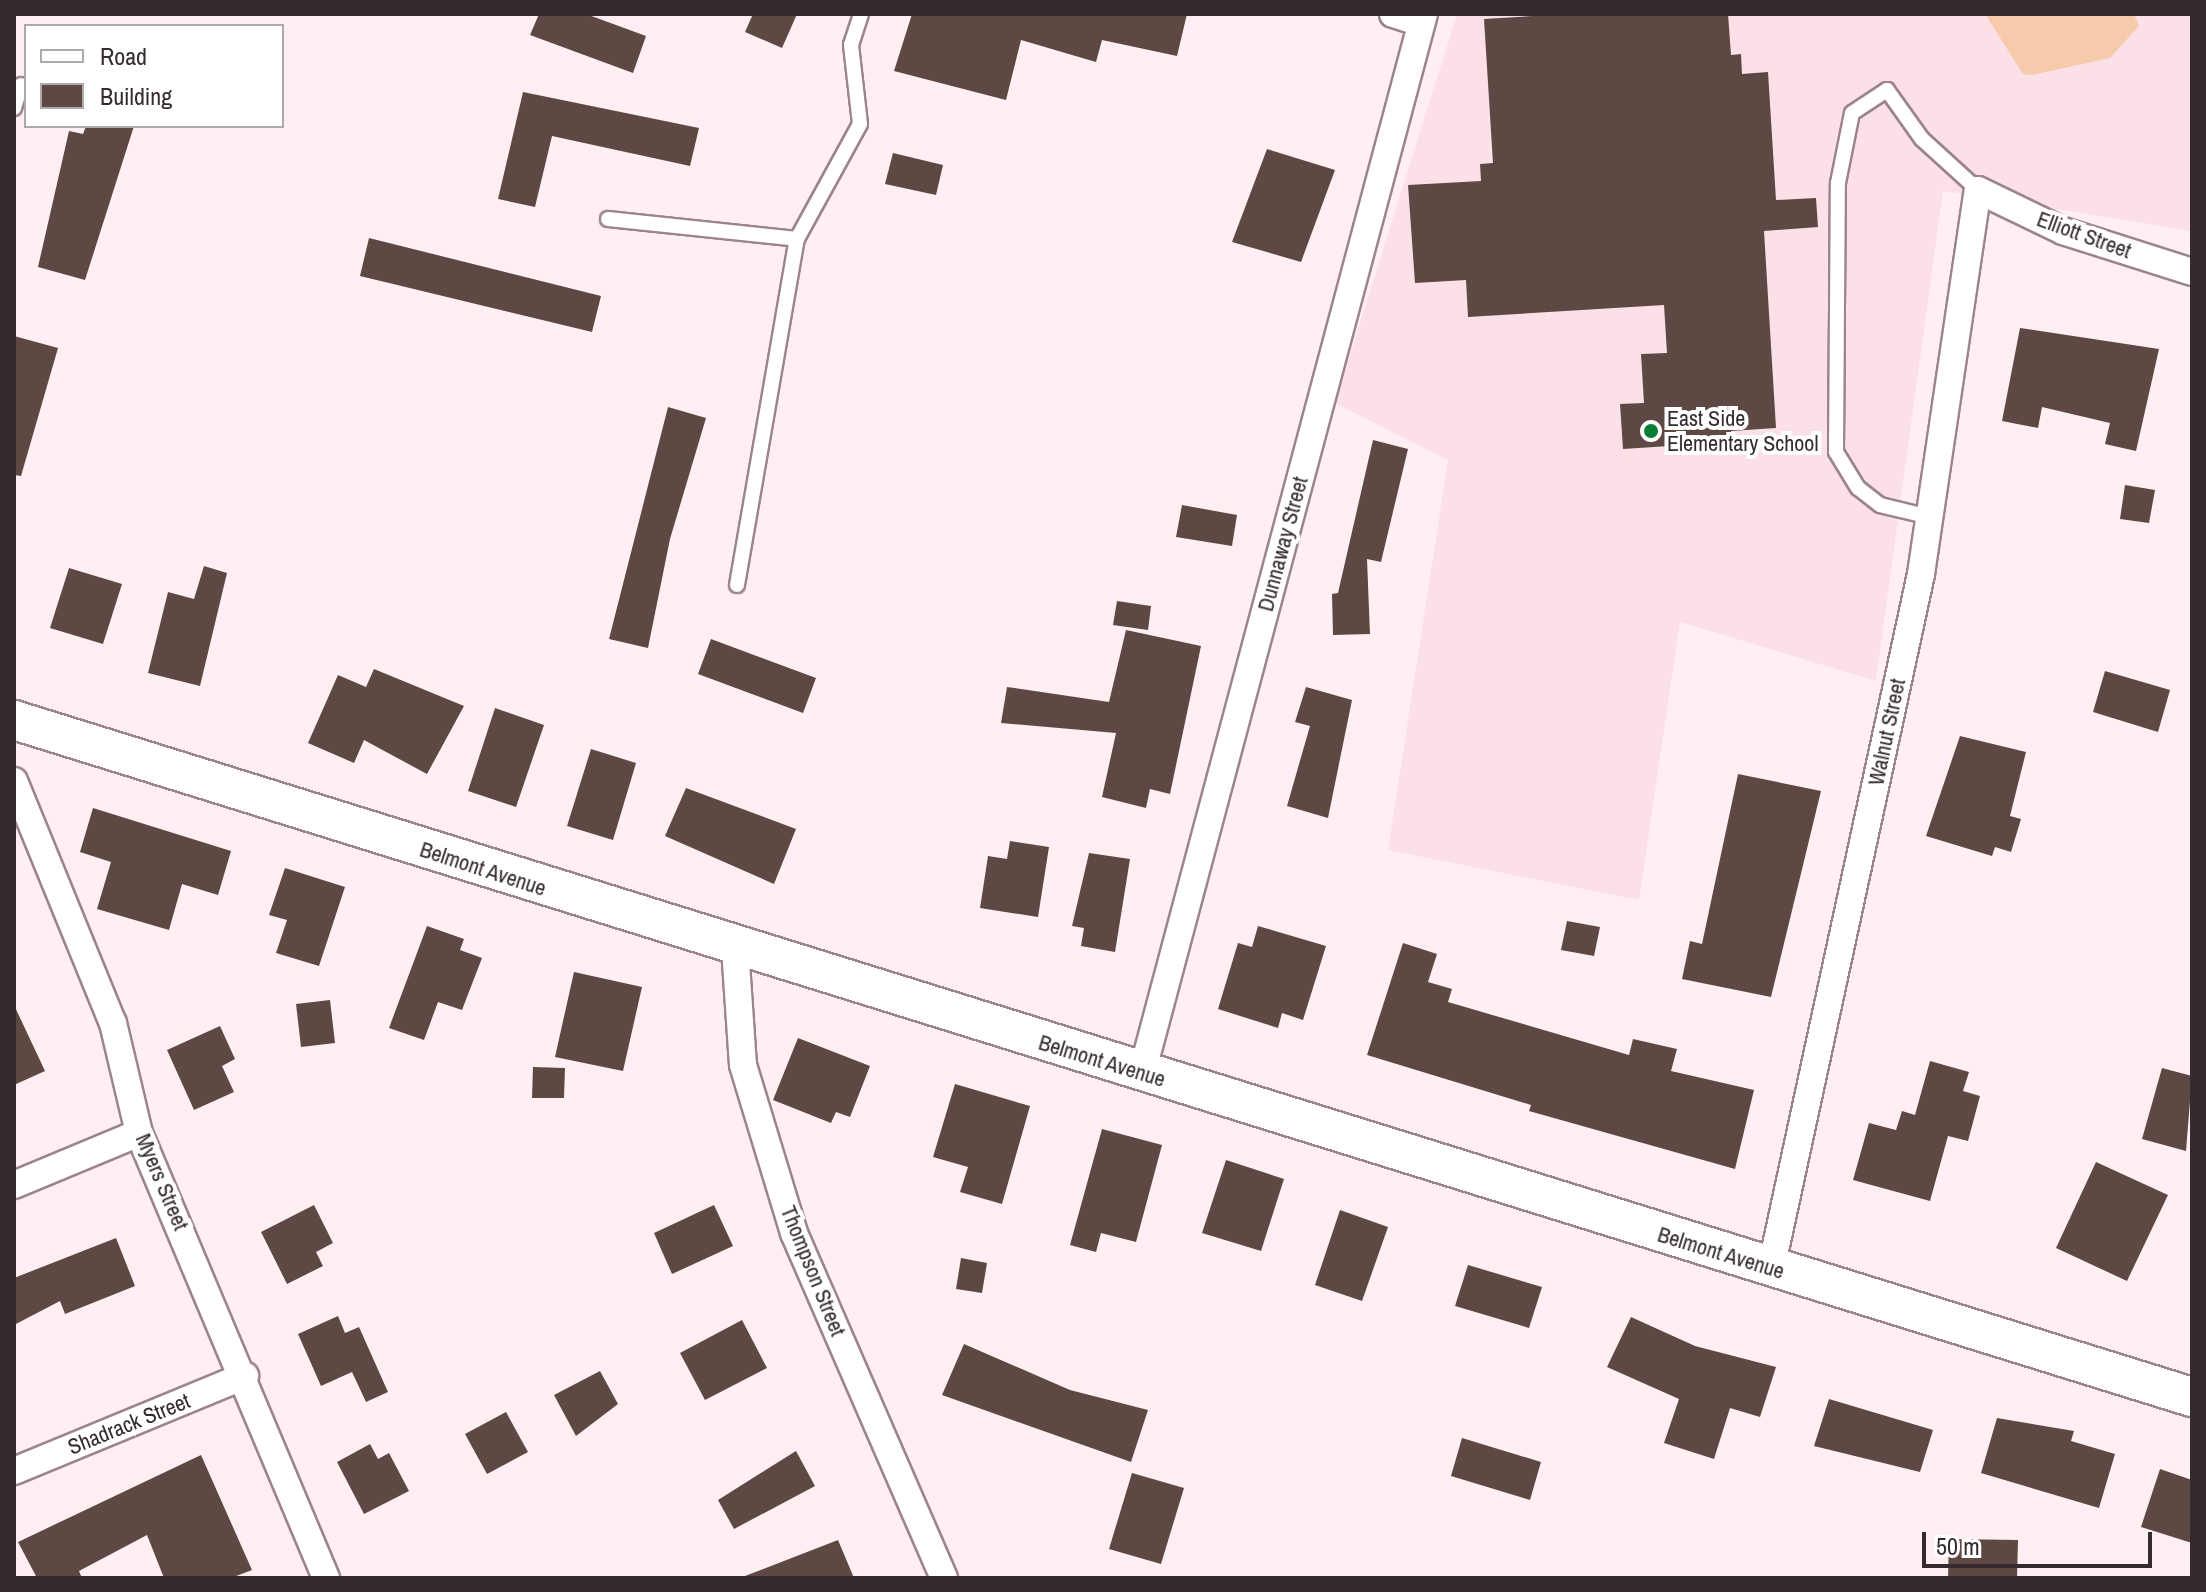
<!DOCTYPE html>
<style>
body{margin:0}
#map{position:relative;width:2206px;height:1592px;overflow:hidden;background:#ffeff3;font-family:"Archivo Narrow",sans-serif}
div>[style]{position:absolute}
.built>*{inset:0;background:#fce0e8}
.green>*{inset:0;background:#f5cbac}
.building>*{inset:0;background:#5e4844}
.roads{filter:drop-shadow(2px 0 #9c848b) drop-shadow(-2px 0 #9c848b) drop-shadow(0 2px #9c848b) drop-shadow(0 -2px #9c848b)}
.lane>*{height:14px;margin:-7px;padding:0 7px;transform-origin:7px;border-radius:7px;background:#fff}
.street>*{height:26px;margin:-13px;padding:0 13px;transform-origin:13px;border-radius:13px;background:#fff}
.secondary>*{height:38px;margin:-19px;padding:0 19px;transform-origin:19px;border-radius:19px;background:#fff}
.dots>*{width:22px;height:22px;translate:-50% -50%;box-sizing:border-box;border:4px solid #fff;border-radius:50%}
span{translate:-50% -50%;white-space:nowrap;text-align:center;line-height:1.15;-webkit-text-stroke:8px #fff;paint-order:stroke}
.street-label{font-size:22px;color:#352b2e}
.poi-label{font-size:22px;color:#352b2e}
.left{translate:0 -50%;text-align:left}
.frame{position:absolute;inset:0;border:16px solid #352b2e;pointer-events:none}
.legend{position:absolute;left:24px;top:24px;width:260px;height:104px;box-sizing:border-box;background:#fff;border:2px solid #aeaaab;margin:0;padding:10px 14px;list-style:none;font-size:24px;color:#352b2e}
.legend li{display:flex;align-items:center;gap:16px;height:40px}
.legend b{width:40px;border:2px solid #aeaaab}
.scale{position:absolute;left:1922px;top:1532px;width:230px;height:36px;box-sizing:border-box;border:4px solid #352b2e;border-top:0;padding-left:10px;font-size:24px;line-height:28px;white-space:nowrap;color:#352b2e;-webkit-text-stroke:6px #fff;paint-order:stroke}
</style>
<div id="map">
<div class="built">
<i style="clip-path:polygon(1457px 14px,2192px 14px,2191px 231px,1943px 191px,1876px 681px,1680px 622px,1639px 900px,1388px 850px,1448px 460px,1335px 403px)"></i>
</div>
<div class="green">
<i style="clip-path:polygon(1985px 14px,2134px 14px,2139px 26px,2110px 58px,2032px 75px,2023px 74px)"></i>
</div>
<div class="building">
<i style="clip-path:polygon(539px 14px,586px 14px,646px 36px,633px 73px,530px 35px)"></i>
<i style="clip-path:polygon(753px 14px,797px 14px,782px 48px,745px 32px)"></i>
<i style="clip-path:polygon(912px 14px,1187px 14px,1177px 56px,1102px 40px,1096px 62px,1021px 40px,1006px 100px,894px 71px)"></i>
<i style="clip-path:polygon(1567px 14px,1728px 14px,1731px 55px,1741px 54px,1742px 74px,1768px 72px,1776px 200px,1816px 198px,1818px 227px,1764px 231px,1776px 428px,1731px 431px,1732px 442px,1623px 449px,1620px 404px,1644px 403px,1641px 354px,1667px 353px,1664px 305px,1468px 317px,1466px 280px,1415px 283px,1408px 185px,1481px 181px,1480px 164px,1493px 163px,1484px 19px)"></i>
<i style="clip-path:polygon(523px 92px,699px 128px,690px 166px,552px 136px,535px 207px,498px 199px)"></i>
<i style="clip-path:polygon(86px 126px,134px 126px,85px 280px,38px 267px,69px 131px,83px 134px)"></i>
<i style="clip-path:polygon(1267px 149px,1335px 170px,1301px 262px,1232px 242px)"></i>
<i style="clip-path:polygon(893px 153px,943px 165px,936px 195px,885px 184px)"></i>
<i style="clip-path:polygon(369px 238px,601px 296px,592px 332px,360px 276px)"></i>
<i style="clip-path:polygon(2020px 328px,2159px 349px,2136px 451px,2105px 444px,2110px 423px,2042px 407px,2038px 428px,2002px 421px)"></i>
<i style="clip-path:polygon(14px 336px,58px 348px,21px 476px,14px 475px)"></i>
<i style="clip-path:polygon(668px 407px,706px 418px,670px 539px,648px 648px,609px 639px)"></i>
<i style="clip-path:polygon(1373px 440px,1408px 449px,1381px 562px,1367px 559px,1370px 634px,1333px 635px,1332px 594px,1338px 593px)"></i>
<i style="clip-path:polygon(2125px 485px,2155px 490px,2149px 523px,2120px 519px)"></i>
<i style="clip-path:polygon(1182px 505px,1237px 515px,1232px 546px,1176px 537px)"></i>
<i style="clip-path:polygon(204px 566px,227px 573px,200px 686px,148px 673px,168px 592px,194px 599px)"></i>
<i style="clip-path:polygon(69px 568px,122px 584px,103px 644px,50px 628px)"></i>
<i style="clip-path:polygon(1117px 601px,1151px 606px,1148px 630px,1113px 625px)"></i>
<i style="clip-path:polygon(1126px 630px,1201px 646px,1170px 794px,1150px 789px,1146px 808px,1102px 797px,1116px 733px,1001px 723px,1007px 687px,1109px 702px)"></i>
<i style="clip-path:polygon(711px 639px,816px 678px,803px 713px,698px 674px)"></i>
<i style="clip-path:polygon(374px 669px,464px 706px,427px 774px,364px 740px,354px 763px,308px 743px,338px 675px,366px 687px)"></i>
<i style="clip-path:polygon(2105px 671px,2170px 690px,2158px 732px,2093px 712px)"></i>
<i style="clip-path:polygon(1306px 687px,1352px 700px,1328px 818px,1287px 806px,1310px 726px,1295px 722px)"></i>
<i style="clip-path:polygon(495px 708px,544px 725px,516px 807px,468px 791px)"></i>
<i style="clip-path:polygon(1960px 736px,2026px 752px,2010px 816px,2021px 819px,2011px 852px,1995px 847px,1992px 856px,1926px 836px)"></i>
<i style="clip-path:polygon(591px 749px,636px 763px,613px 840px,567px 826px)"></i>
<i style="clip-path:polygon(1738px 774px,1821px 791px,1771px 997px,1682px 979px,1690px 941px,1702px 944px)"></i>
<i style="clip-path:polygon(686px 788px,796px 829px,774px 884px,665px 836px)"></i>
<i style="clip-path:polygon(93px 808px,231px 851px,218px 895px,182px 884px,169px 930px,97px 909px,111px 862px,80px 852px)"></i>
<i style="clip-path:polygon(1010px 841px,1049px 847px,1038px 917px,980px 908px,988px 856px,1007px 859px)"></i>
<i style="clip-path:polygon(1089px 853px,1130px 859px,1115px 952px,1081px 946px,1084px 928px,1072px 926px)"></i>
<i style="clip-path:polygon(285px 868px,345px 887px,319px 966px,276px 953px,287px 920px,269px 915px)"></i>
<i style="clip-path:polygon(1567px 921px,1600px 927px,1594px 956px,1561px 950px)"></i>
<i style="clip-path:polygon(427px 926px,464px 939px,460px 950px,482px 958px,462px 1010px,438px 1002px,424px 1040px,389px 1028px)"></i>
<i style="clip-path:polygon(1258px 926px,1326px 946px,1303px 1020px,1282px 1013px,1278px 1028px,1218px 1009px,1238px 943px,1252px 947px)"></i>
<i style="clip-path:polygon(1403px 943px,1437px 954px,1428px 982px,1452px 989px,1448px 1002px,1629px 1055px,1633px 1039px,1677px 1049px,1671px 1071px,1754px 1090px,1735px 1169px,1529px 1111px,1531px 1105px,1367px 1055px)"></i>
<i style="clip-path:polygon(574px 972px,642px 987px,623px 1071px,555px 1057px)"></i>
<i style="clip-path:polygon(330px 1000px,335px 1043px,301px 1047px,296px 1004px)"></i>
<i style="clip-path:polygon(14px 1005px,45px 1071px,14px 1085px)"></i>
<i style="clip-path:polygon(220px 1026px,235px 1059px,222px 1066px,234px 1092px,194px 1110px,167px 1050px)"></i>
<i style="clip-path:polygon(798px 1038px,870px 1066px,850px 1117px,836px 1112px,831px 1123px,773px 1100px)"></i>
<i style="clip-path:polygon(1930px 1061px,1969px 1072px,1963px 1091px,1980px 1096px,1968px 1141px,1948px 1136px,1930px 1201px,1853px 1180px,1869px 1123px,1896px 1130px,1902px 1111px,1915px 1115px)"></i>
<i style="clip-path:polygon(533px 1067px,565px 1068px,564px 1098px,532px 1098px)"></i>
<i style="clip-path:polygon(2162px 1068px,2192px 1076px,2186px 1151px,2142px 1139px)"></i>
<i style="clip-path:polygon(955px 1084px,1030px 1106px,1002px 1204px,960px 1192px,968px 1167px,933px 1157px)"></i>
<i style="clip-path:polygon(1102px 1129px,1162px 1145px,1136px 1242px,1101px 1233px,1096px 1252px,1070px 1245px)"></i>
<i style="clip-path:polygon(1226px 1160px,1284px 1179px,1261px 1251px,1202px 1233px)"></i>
<i style="clip-path:polygon(2096px 1162px,2168px 1195px,2127px 1281px,2056px 1248px)"></i>
<i style="clip-path:polygon(314px 1205px,333px 1243px,316px 1252px,323px 1266px,287px 1284px,261px 1232px)"></i>
<i style="clip-path:polygon(714px 1205px,733px 1246px,672px 1274px,654px 1233px)"></i>
<i style="clip-path:polygon(1340px 1210px,1388px 1227px,1362px 1301px,1315px 1285px)"></i>
<i style="clip-path:polygon(116px 1238px,135px 1286px,65px 1314px,60px 1301px,14px 1325px,14px 1278px)"></i>
<i style="clip-path:polygon(961px 1258px,987px 1263px,982px 1293px,956px 1289px)"></i>
<i style="clip-path:polygon(1468px 1265px,1542px 1287px,1529px 1328px,1455px 1306px)"></i>
<i style="clip-path:polygon(338px 1316px,345px 1333px,359px 1327px,388px 1392px,366px 1402px,352px 1372px,321px 1386px,298px 1334px)"></i>
<i style="clip-path:polygon(1631px 1317px,1695px 1346px,1776px 1367px,1760px 1417px,1730px 1408px,1714px 1459px,1664px 1443px,1679px 1399px,1607px 1367px)"></i>
<i style="clip-path:polygon(742px 1320px,767px 1368px,705px 1400px,680px 1353px)"></i>
<i style="clip-path:polygon(964px 1344px,1070px 1390px,1148px 1410px,1131px 1462px,942px 1395px)"></i>
<i style="clip-path:polygon(600px 1371px,618px 1404px,576px 1436px,554px 1395px)"></i>
<i style="clip-path:polygon(1829px 1399px,1933px 1430px,1920px 1472px,1814px 1446px)"></i>
<i style="clip-path:polygon(506px 1412px,528px 1452px,487px 1474px,465px 1434px)"></i>
<i style="clip-path:polygon(1997px 1418px,2074px 1431px,2071px 1441px,2115px 1454px,2099px 1508px,1981px 1473px)"></i>
<i style="clip-path:polygon(1462px 1438px,1541px 1462px,1530px 1500px,1451px 1476px)"></i>
<i style="clip-path:polygon(370px 1444px,378px 1459px,389px 1453px,409px 1491px,364px 1514px,337px 1462px)"></i>
<i style="clip-path:polygon(796px 1451px,815px 1486px,734px 1529px,718px 1500px)"></i>
<i style="clip-path:polygon(201px 1455px,252px 1570px,231px 1578px,164px 1578px,147px 1535px,79px 1571px,82px 1578px,37px 1578px,18px 1542px)"></i>
<i style="clip-path:polygon(2160px 1469px,2192px 1480px,2192px 1543px,2141px 1527px)"></i>
<i style="clip-path:polygon(1132px 1473px,1184px 1488px,1161px 1564px,1109px 1549px)"></i>
<i style="clip-path:polygon(1949px 1539px,2018px 1540px,2017px 1578px,1948px 1578px)"></i>
<i style="clip-path:polygon(838px 1540px,854px 1578px,745px 1578px,745px 1576px)"></i>
</div>
<div class="roads">
<div class="lane">
<i style="left:14px;top:108px;width:24px;rotate:-73deg"></i>
<i style="left:608px;top:219px;width:190px;rotate:6deg"></i>
<i style="left:797px;top:239px;width:131px;rotate:-61.3deg"></i>
<i style="left:860px;top:124px;width:80px;rotate:-96.5deg"></i>
<i style="left:851px;top:45px;width:33px;rotate:-72deg"></i>
<i style="left:1930px;top:517px;width:51px;rotate:-166.5deg"></i>
<i style="left:1880px;top:505px;width:28px;rotate:-142deg"></i>
<i style="left:1858px;top:488px;width:42px;rotate:-121.4deg"></i>
<i style="left:1836px;top:452px;width:269px;rotate:-89.6deg"></i>
<i style="left:1838px;top:183px;width:71px;rotate:-78.7deg"></i>
<i style="left:1852px;top:113px;width:42px;rotate:-33.3deg"></i>
<i style="left:1887px;top:90px;width:60px;rotate:54.5deg"></i>
<i style="left:1922px;top:139px;width:76px;rotate:42.3deg"></i>
<i style="left:737px;top:585px;width:351px;rotate:-80.2deg"></i>
</div>
<div class="street">
<i style="left:1393px;top:14px;width:29px;rotate:18deg"></i>
<i style="left:14px;top:781px;width:261px;rotate:67.8deg"></i>
<i style="left:113px;top:1023px;width:113px;rotate:76.7deg"></i>
<i style="left:139px;top:1133px;width:483px;rotate:67.2deg"></i>
<i style="left:735px;top:948px;width:117px;rotate:86.1deg"></i>
<i style="left:743px;top:1065px;width:176px;rotate:73.1deg"></i>
<i style="left:794px;top:1233px;width:376px;rotate:66.5deg"></i>
<i style="left:1142px;top:1073px;width:1096px;rotate:-75.09deg"></i>
<i style="left:14px;top:1185px;width:135px;rotate:-22.6deg"></i>
<i style="left:1771px;top:1269px;width:711px;rotate:-77.82deg"></i>
<i style="left:1921px;top:574px;width:388px;rotate:-81.6deg"></i>
<i style="left:1978px;top:190px;width:94px;rotate:25.8deg"></i>
<i style="left:2063px;top:231px;width:135px;rotate:17.6deg"></i>
<i style="left:14px;top:1471px;width:250px;rotate:-22.4deg"></i>
</div>
<div class="secondary">
<i style="left:14px;top:720px;width:2281px;rotate:17.27deg"></i>
</div>
</div>
<div class="dots">
<i style="left:1651px;top:431px;background:#077e35"></i>
</div>
<div class="street-label">
<span style="left:2084px;top:235px;rotate:20deg">Elliott Street</span>
<span style="left:1283px;top:544px;rotate:-75deg">Dunnaway Street</span>
<span style="left:1887px;top:732px;rotate:-78deg">Walnut Street</span>
<span style="left:483px;top:869px;rotate:18deg">Belmont Avenue</span>
<span style="left:1102px;top:1061px;rotate:17deg">Belmont Avenue</span>
<span style="left:162px;top:1182px;rotate:67deg">Myers Street</span>
<span style="left:1721px;top:1253px;rotate:17deg">Belmont Avenue</span>
<span style="left:813px;top:1271px;rotate:68deg">Thompson Street</span>
<span style="left:129px;top:1424px;rotate:-22deg">Shadrack Street</span>
</div>
<div class="poi-label">
<span class="left" style="left:1667px;top:431px">East Side<br>Elementary School</span>
</div>
<div class="frame"></div>
<ul class="legend">
<li><b style="height:10px;background:#fff"></b>Road</li>
<li><b style="height:22px;background:#5e4844"></b>Building</li>
</ul>
<div class="scale">50 m</div>
</div>
